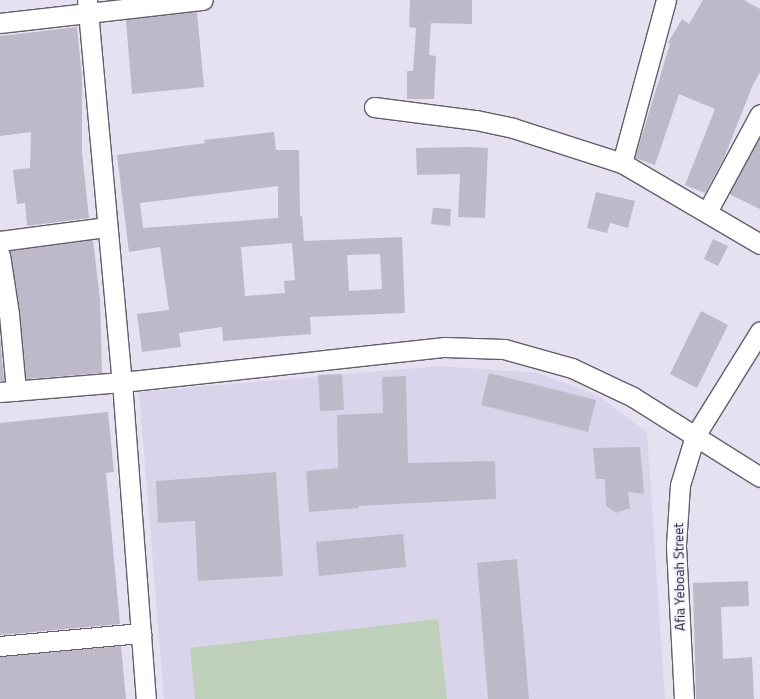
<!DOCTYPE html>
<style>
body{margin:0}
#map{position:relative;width:760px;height:699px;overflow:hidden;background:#e5e1f0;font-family:"Titillium Web",sans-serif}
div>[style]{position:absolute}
.built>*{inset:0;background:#dad4ea}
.green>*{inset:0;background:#bed0b9}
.building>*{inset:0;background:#bdb9c8}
.roads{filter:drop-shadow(1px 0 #625e6b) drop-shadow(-1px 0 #625e6b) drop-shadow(0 1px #625e6b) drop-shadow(0 -1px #625e6b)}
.street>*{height:19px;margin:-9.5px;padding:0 9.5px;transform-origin:9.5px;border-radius:9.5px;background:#fff}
span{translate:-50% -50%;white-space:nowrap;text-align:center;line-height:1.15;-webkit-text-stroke:3.5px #f3eefe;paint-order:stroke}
.street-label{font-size:14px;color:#2c2a30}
</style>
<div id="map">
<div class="built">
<i style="clip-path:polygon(441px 366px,538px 373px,599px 396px,647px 432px,665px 699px,164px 699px,139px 392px)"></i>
</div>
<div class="green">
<i style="clip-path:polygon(438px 619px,447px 699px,195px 699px,190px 648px)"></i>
</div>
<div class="building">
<i style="clip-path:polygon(410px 0,472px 0,472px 24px,431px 23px,429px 55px,436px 56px,434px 99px,407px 99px,407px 71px,413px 71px,416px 28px,409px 27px)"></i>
<i style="clip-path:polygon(703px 0,744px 0,760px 9px,760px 72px,752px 87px,724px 158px,705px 193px,685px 185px,715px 109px,679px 94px,655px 165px,635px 158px,670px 44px,668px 43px,682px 19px,689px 24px)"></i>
<i style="clip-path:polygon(197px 12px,204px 87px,132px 94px,126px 20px)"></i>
<i style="clip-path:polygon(77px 27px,82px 77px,82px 152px,89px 218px,27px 226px,25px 203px,17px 204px,13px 170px,30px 168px,31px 132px,0 136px,0 36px)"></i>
<i style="clip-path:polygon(evenodd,274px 132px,276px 150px,299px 150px,300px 216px,302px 216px,304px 241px,402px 237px,405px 313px,310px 317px,311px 334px,223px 341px,222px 327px,179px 333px,181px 347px,142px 352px,137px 314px,169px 310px,160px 247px,129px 252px,117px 155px,205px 143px,204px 140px,274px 132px,278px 186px,278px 218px,143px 228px,140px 203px,278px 186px,274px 132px,292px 243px,295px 280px,284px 281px,285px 293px,245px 296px,241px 247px,292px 243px,274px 132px,380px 254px,382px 289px,349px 291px,347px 255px,380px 254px)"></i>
<i style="clip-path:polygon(760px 137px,760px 209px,729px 194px)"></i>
<i style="clip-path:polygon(469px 147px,488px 148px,485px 218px,458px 217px,460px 174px,417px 175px,416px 148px)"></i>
<i style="clip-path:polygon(596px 192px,635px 201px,628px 228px,610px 223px,607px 233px,587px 228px)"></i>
<i style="clip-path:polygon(433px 208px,451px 209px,450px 226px,431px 224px)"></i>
<i style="clip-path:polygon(713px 239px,728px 246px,718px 266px,704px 259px)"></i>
<i style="clip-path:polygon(93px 240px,100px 300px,102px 373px,26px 379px,20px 312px,10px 251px)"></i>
<i style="clip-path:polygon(701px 311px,728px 325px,697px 388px,670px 374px)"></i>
<i style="clip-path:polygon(0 336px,4px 381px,0 381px)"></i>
<i style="clip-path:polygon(489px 373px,596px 400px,588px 432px,481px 405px)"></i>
<i style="clip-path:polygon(342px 374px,344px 410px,320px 411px,318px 375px)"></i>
<i style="clip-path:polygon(406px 376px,408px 463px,495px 461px,496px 499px,358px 506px,359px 508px,309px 512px,306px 471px,338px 468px,337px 415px,383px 413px,382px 377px)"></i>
<i style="clip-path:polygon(108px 412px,114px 472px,106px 473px,120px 624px,0 635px,0 423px)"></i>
<i style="clip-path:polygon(640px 447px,644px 494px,628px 492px,630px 508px,616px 513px,606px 506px,605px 479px,596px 479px,593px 448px)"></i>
<i style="clip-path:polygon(276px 472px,283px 576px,198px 581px,195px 521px,158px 523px,156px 481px)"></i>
<i style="clip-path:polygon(403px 534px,406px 567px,319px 576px,316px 542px)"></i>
<i style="clip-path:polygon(517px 559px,529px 699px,488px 699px,477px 563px)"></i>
<i style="clip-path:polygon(748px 581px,749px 606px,721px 607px,723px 659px,752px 657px,754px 699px,696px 699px,693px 583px)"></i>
<i style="clip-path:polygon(121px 646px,126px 699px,0 699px,0 657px)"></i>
</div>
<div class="roads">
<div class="street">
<i style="left:87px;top:0;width:384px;rotate:84.8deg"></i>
<i style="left:122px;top:382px;width:318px;rotate:85.7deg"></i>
<i style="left:666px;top:0;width:169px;rotate:105.1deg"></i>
<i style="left:622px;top:163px;width:160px;rotate:30.4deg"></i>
<i style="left:0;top:23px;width:204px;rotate:-6.5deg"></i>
<i style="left:374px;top:107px;width:103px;rotate:7.3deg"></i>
<i style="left:476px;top:120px;width:38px;rotate:12deg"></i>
<i style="left:513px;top:128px;width:114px;rotate:17.8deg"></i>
<i style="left:707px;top:212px;width:111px;rotate:-61.6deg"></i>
<i style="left:0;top:241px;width:108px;rotate:-7.5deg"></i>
<i style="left:0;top:255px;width:60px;rotate:81.3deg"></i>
<i style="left:9px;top:314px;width:77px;rotate:84.8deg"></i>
<i style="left:0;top:392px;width:122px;rotate:-4.7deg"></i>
<i style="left:122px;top:382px;width:325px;rotate:-6.2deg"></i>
<i style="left:445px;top:347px;width:59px;rotate:1.9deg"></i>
<i style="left:504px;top:349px;width:71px;rotate:15.6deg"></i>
<i style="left:572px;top:368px;width:68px;rotate:25.4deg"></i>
<i style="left:633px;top:397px;width:150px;rotate:32.2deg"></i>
<i style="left:0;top:646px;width:142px;rotate:-5.3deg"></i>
<i style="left:684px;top:699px;width:154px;rotate:-93deg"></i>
<i style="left:676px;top:545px;width:60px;rotate:-86.2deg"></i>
<i style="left:680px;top:485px;width:51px;rotate:-73deg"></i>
<i style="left:695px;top:436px;width:123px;rotate:-58.2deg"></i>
</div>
</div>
<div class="street-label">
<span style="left:679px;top:577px;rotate:-91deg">Afia Yeboah Street</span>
</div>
</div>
